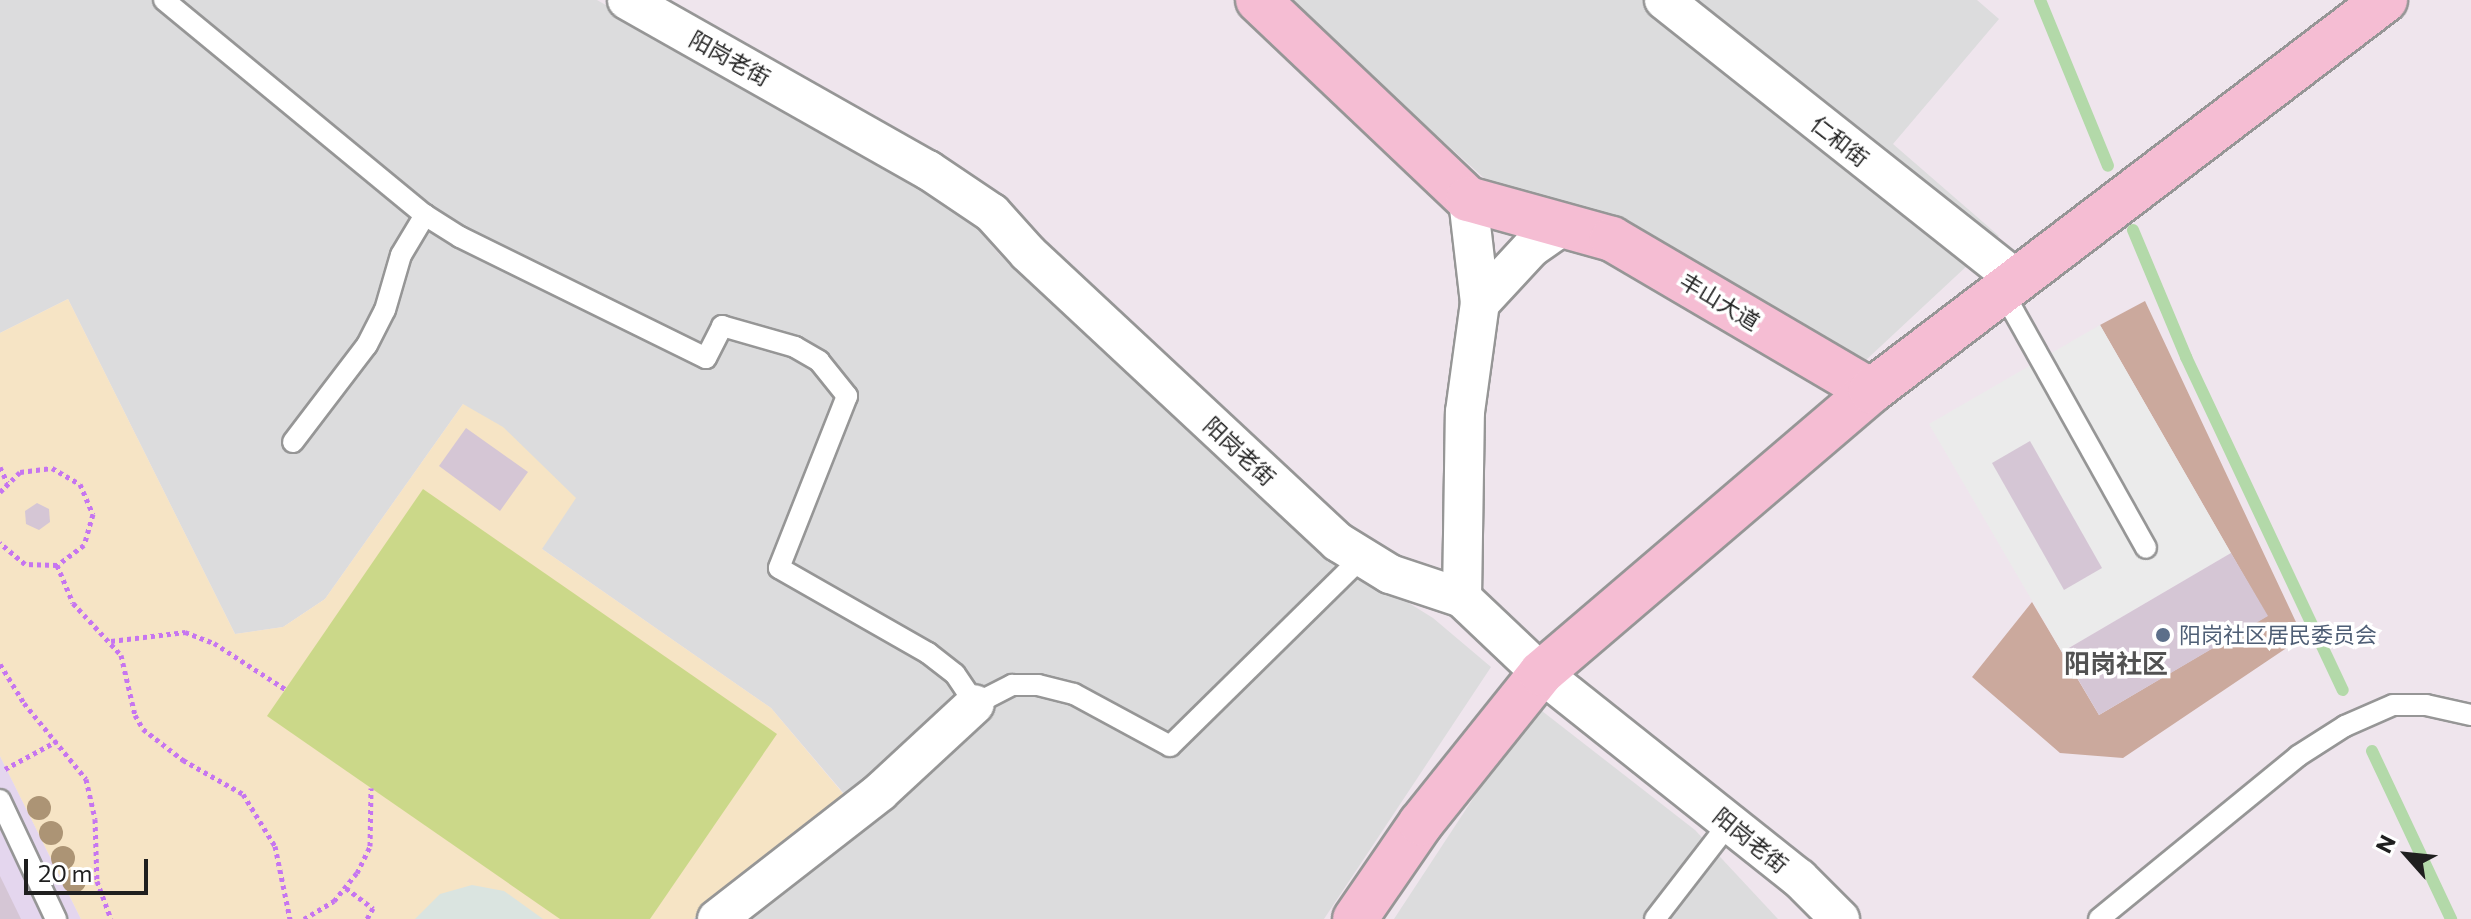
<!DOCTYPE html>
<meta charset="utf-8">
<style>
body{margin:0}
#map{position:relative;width:2471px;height:919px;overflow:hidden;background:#efe5ed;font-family:Commissioner,"Noto Sans SC",sans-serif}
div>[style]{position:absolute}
.residential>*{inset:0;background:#dcdcdd}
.commercial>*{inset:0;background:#e4d6ee}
.forest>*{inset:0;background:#cba99d}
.park>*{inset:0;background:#f6e4c5}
.pitch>*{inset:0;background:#cbd889}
.parking>*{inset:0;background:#ebebeb}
.plaza>*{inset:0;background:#dae4e0}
.stream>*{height:12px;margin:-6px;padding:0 6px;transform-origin:6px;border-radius:6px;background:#b3d9a9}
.building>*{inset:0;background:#d5c6d5}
.path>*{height:5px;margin-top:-2.5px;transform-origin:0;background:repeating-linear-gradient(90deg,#c675f0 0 4px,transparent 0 8px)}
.roads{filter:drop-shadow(2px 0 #969696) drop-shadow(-2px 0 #969696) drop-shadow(0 2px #969696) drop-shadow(0 -2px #969696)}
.lane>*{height:20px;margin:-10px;padding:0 10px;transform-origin:10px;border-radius:10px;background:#fff}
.street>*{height:38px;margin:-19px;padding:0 19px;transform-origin:19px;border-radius:19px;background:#fff}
.secondary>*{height:44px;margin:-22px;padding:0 22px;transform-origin:22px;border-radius:22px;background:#f5bdd3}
.trees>*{width:24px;height:24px;margin:-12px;border-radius:50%;background:#ac9475}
.dots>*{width:22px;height:22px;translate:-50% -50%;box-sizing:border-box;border:4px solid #fff;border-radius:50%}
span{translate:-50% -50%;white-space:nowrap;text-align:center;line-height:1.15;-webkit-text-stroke:7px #fff;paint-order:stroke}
.street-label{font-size:22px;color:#1f1f1f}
.service-label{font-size:22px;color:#4e5e75}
.left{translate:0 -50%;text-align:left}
.quarter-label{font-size:26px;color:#525252;font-weight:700}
.north{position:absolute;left:2367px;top:815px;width:80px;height:80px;-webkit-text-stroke:6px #fff;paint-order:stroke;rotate:297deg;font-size:22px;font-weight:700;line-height:32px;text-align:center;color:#1f1f1f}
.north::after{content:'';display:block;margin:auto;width:28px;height:36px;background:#1f1f1f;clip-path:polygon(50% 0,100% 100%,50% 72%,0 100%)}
.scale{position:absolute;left:24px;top:859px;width:124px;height:36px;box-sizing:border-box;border:4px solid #1f1f1f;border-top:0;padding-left:10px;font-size:24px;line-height:28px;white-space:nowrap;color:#1f1f1f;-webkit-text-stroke:6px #fff;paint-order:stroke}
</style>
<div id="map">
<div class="residential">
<i style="clip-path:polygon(0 0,597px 0,960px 208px,999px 254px,1317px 546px,1433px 618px,1491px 667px,1324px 919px,693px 919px,846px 796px,771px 708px,542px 549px,463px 404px,325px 599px,283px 627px,235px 634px,68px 299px,0 333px)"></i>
<i style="clip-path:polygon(1287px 0,1977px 0,1999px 19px,1893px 144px,1999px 236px,1866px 360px,1703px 270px,1485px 179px)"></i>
<i style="clip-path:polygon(1542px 711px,1695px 830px,1778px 919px,1394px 919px,1518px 730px)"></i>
</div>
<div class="commercial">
<i style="clip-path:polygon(0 756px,81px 919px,0 919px)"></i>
</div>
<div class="forest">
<i style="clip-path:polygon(2145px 301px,2303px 637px,2123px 758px,2060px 753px,1972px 677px,2032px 602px,2099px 715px,2267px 616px,2100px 325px)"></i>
</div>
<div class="park">
<i style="clip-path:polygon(68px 299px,235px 634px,283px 627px,325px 599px,463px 404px,503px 427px,576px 498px,542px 549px,771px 708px,846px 797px,693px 919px,81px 919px,0 756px,0 333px)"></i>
</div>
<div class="pitch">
<i style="clip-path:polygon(423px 489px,777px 734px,650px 919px,560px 919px,267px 716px)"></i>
</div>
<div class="parking">
<i style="clip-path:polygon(2100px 325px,2231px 553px,2062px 652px,1929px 424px)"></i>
</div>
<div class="plaza">
<i style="clip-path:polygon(472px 885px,504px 891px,543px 919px,415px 919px,440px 894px)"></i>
</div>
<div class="stream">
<i style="left:2040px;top:0;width:179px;rotate:67.7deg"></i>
<i style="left:2133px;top:230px;width:138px;rotate:67.3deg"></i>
<i style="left:2186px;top:357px;width:368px;rotate:64.8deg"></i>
<i style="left:2372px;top:751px;width:186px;rotate:64.8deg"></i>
</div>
<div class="building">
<i style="clip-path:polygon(466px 428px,528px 472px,500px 511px,439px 466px)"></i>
<i style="clip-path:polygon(2030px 441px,2102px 568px,2064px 590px,1992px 463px)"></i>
<i style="clip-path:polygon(37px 503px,49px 509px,50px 522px,39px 530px,26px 524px,25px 511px)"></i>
<i style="clip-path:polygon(2231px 553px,2268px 616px,2099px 715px,2062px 652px)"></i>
<i style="clip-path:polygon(0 876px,21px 919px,0 919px)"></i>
</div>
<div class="path">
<i style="left:0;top:467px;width:17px;rotate:65deg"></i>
<i style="left:0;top:492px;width:28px;rotate:-45deg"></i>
<i style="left:20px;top:472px;width:32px;rotate:-7deg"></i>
<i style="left:52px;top:468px;width:32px;rotate:30deg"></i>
<i style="left:80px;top:484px;width:33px;rotate:67deg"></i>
<i style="left:93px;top:514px;width:32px;rotate:106deg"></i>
<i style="left:84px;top:545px;width:34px;rotate:143deg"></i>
<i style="left:57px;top:565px;width:32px;rotate:-178deg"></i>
<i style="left:25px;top:564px;width:33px;rotate:-140deg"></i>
<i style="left:57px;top:565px;width:41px;rotate:67.2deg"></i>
<i style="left:73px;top:603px;width:71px;rotate:47.3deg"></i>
<i style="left:121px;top:655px;width:62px;rotate:76.9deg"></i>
<i style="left:135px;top:715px;width:16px;rotate:60deg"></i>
<i style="left:143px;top:729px;width:51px;rotate:37.8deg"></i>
<i style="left:183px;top:760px;width:69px;rotate:29.5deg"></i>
<i style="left:243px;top:794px;width:61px;rotate:58.4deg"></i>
<i style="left:275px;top:846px;width:75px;rotate:78.4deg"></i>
<i style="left:111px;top:641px;width:75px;rotate:-6.9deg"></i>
<i style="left:185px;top:632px;width:31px;rotate:21deg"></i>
<i style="left:214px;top:643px;width:85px;rotate:32.9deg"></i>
<i style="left:0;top:664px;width:46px;rotate:58.4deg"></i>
<i style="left:24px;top:703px;width:98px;rotate:50.8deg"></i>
<i style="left:86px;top:779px;width:41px;rotate:77.3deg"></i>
<i style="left:95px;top:819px;width:62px;rotate:88.2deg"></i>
<i style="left:97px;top:881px;width:40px;rotate:69.8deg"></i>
<i style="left:5px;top:769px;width:59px;rotate:-28.3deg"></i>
<i style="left:346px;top:888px;width:34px;rotate:37deg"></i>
<i style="left:373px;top:908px;width:13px;rotate:119deg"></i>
<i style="left:304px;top:919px;width:35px;rotate:-31deg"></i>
<i style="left:334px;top:901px;width:36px;rotate:-51deg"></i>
<i style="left:357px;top:873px;width:30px;rotate:-64deg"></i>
<i style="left:370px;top:846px;width:58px;rotate:-89deg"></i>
</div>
<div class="roads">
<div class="lane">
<i style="left:164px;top:0;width:338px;rotate:39.5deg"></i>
<i style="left:425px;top:215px;width:41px;rotate:32.2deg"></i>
<i style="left:460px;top:237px;width:274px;rotate:26.2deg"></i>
<i style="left:706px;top:358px;width:36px;rotate:-63deg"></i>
<i style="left:722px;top:326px;width:76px;rotate:16deg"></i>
<i style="left:795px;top:347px;width:28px;rotate:30deg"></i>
<i style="left:819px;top:361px;width:45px;rotate:51.3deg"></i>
<i style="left:847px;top:396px;width:185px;rotate:111.6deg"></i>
<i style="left:779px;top:568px;width:172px;rotate:29.7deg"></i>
<i style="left:928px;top:653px;width:34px;rotate:38deg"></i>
<i style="left:955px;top:674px;width:36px;rotate:56deg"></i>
<i style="left:975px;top:704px;width:42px;rotate:-27.2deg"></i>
<i style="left:1012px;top:685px;width:26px"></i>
<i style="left:1038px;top:685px;width:37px;rotate:14deg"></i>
<i style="left:1074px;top:694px;width:109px;rotate:28.4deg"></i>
<i style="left:1170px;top:746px;width:268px;rotate:-44.5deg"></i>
<i style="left:2003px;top:292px;width:293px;rotate:60.8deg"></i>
<i style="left:293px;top:442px;width:122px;rotate:-52.7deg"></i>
<i style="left:367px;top:345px;width:39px;rotate:-63deg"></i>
<i style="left:385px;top:310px;width:57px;rotate:-73.8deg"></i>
<i style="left:401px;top:255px;width:47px;rotate:-59deg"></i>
<i style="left:0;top:800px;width:132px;rotate:64.8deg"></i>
<i style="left:1655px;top:919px;width:123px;rotate:-52.3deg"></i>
<i style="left:2099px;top:919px;width:257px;rotate:-39.3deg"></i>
<i style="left:2298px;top:756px;width:56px;rotate:-32.6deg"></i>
<i style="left:2345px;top:726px;width:52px;rotate:-23.6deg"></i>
<i style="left:2393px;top:705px;width:33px"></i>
<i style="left:2426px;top:705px;width:46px;rotate:12.5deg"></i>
</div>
<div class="street">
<i style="left:627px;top:0;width:346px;rotate:29.5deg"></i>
<i style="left:928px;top:170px;width:77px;rotate:33.9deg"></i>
<i style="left:992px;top:213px;width:54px;rotate:48deg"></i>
<i style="left:1028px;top:253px;width:424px;rotate:43deg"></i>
<i style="left:1338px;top:542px;width:61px;rotate:31.6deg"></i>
<i style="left:1390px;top:574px;width:76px;rotate:18.4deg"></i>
<i style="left:1462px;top:598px;width:109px;rotate:43.5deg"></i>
<i style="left:1541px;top:673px;width:330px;rotate:38.5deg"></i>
<i style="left:1799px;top:878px;width:58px;rotate:45deg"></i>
<i style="left:1664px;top:0;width:452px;rotate:38.4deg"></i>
<i style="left:1480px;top:303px;width:75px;rotate:-47.2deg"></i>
<i style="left:1531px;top:248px;width:39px;rotate:-35deg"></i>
<i style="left:1462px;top:598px;width:186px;rotate:-89.1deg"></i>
<i style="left:1465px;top:412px;width:110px;rotate:-82.2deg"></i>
<i style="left:1480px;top:303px;width:105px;rotate:-96.6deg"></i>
<i style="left:717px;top:919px;width:207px;rotate:-37.9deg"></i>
<i style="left:880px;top:792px;width:129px;rotate:-42.8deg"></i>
</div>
<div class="secondary">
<i style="left:1258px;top:0;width:289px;rotate:43.5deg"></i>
<i style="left:1468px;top:199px;width:149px;rotate:15.5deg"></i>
<i style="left:1612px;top:239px;width:300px;rotate:30.4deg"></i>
<i style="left:1355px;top:919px;width:116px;rotate:-55.5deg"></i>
<i style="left:1421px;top:823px;width:192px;rotate:-51.3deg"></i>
<i style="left:1541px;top:673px;width:434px;rotate:-40.5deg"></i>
<i style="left:1871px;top:391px;width:646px;rotate:-37.26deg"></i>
</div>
</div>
<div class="trees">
<i style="left:39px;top:808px"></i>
<i style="left:51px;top:833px"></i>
<i style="left:63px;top:858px"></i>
<i style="left:74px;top:881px"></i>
</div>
<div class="dots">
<i style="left:2163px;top:635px;background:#5c6f8a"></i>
</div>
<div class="street-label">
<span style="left:730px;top:58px;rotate:29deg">阳岗老街</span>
<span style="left:1840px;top:141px;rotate:38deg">仁和街</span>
<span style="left:1720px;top:301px;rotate:31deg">丰山大道</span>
<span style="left:1240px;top:451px;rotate:43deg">阳岗老街</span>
<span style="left:1751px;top:840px;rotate:39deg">阳岗老街</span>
</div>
<div class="service-label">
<span class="left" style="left:2179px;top:635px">阳岗社区居民委员会</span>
</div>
<div class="quarter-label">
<span style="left:2116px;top:663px">阳岗社区</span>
</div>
<div class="north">N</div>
<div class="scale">20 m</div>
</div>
